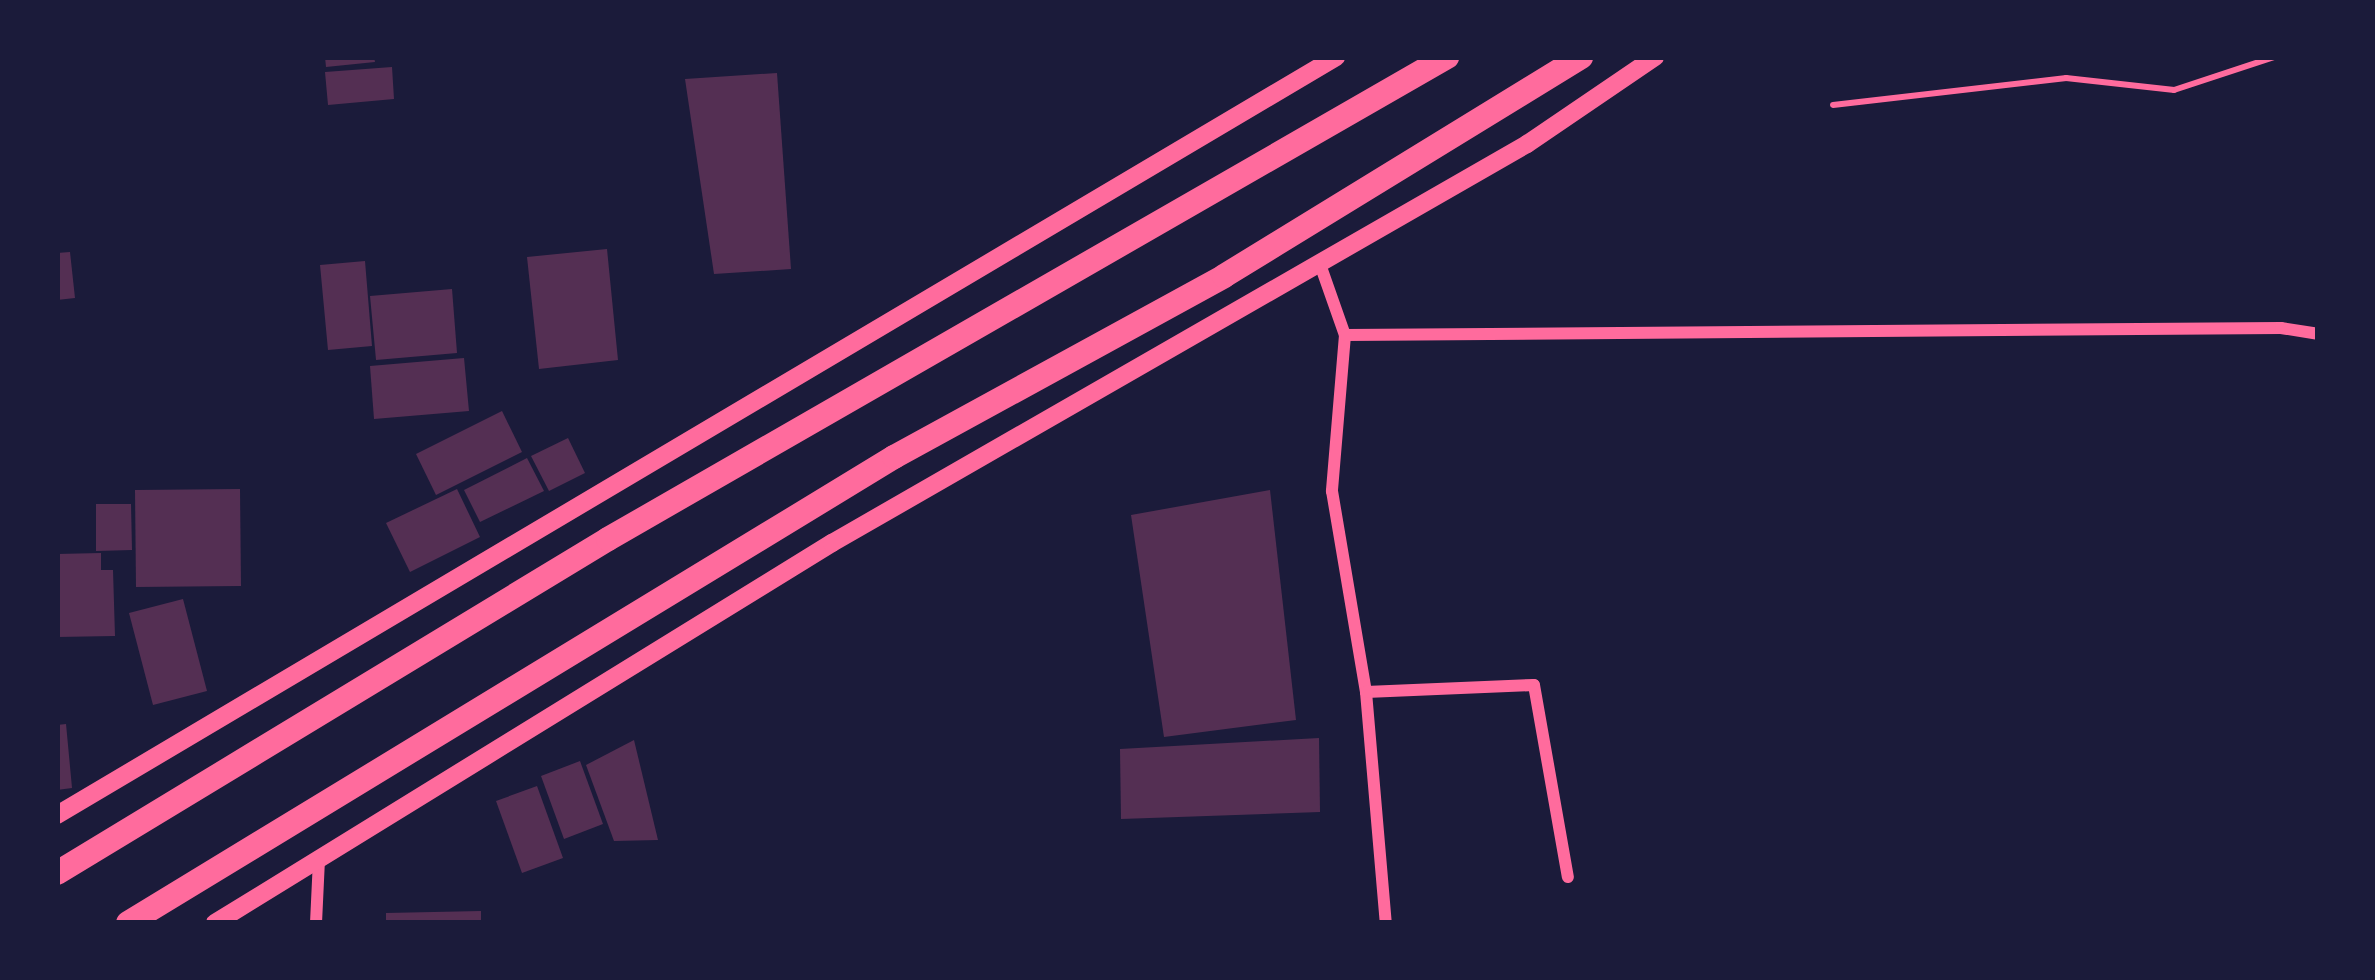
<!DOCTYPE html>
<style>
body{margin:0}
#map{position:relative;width:2375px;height:980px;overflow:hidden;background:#1b1b3a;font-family:Karla,sans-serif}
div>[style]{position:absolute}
.building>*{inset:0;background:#542f53}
.path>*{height:6px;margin:-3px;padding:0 3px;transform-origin:3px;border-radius:3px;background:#ff6b9d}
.minor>*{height:12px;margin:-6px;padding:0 6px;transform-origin:6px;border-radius:6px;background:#ff6b9d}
.tertiary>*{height:18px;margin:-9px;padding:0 9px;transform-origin:9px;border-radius:9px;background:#ff6b9d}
.trunk>*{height:24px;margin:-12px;padding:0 12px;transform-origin:12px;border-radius:12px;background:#ff6b9d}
span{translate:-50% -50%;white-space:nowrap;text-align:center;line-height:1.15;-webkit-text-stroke:12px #1b1b3a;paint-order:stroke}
.frame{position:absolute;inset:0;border:60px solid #1b1b3a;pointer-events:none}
</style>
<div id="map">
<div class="building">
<i style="clip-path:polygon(325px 57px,374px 57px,375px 62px,326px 67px)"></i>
<i style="clip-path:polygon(392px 67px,394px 99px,328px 105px,325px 72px)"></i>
<i style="clip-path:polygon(777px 73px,791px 269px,714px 274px,685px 79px)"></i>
<i style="clip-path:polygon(607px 249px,618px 360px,539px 369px,527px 257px)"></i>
<i style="clip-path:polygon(70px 252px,75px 298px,57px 300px,57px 253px)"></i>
<i style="clip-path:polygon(365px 261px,372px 346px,328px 350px,320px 265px)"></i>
<i style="clip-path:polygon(452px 289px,457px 353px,376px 360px,370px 296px)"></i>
<i style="clip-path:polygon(464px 358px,469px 411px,374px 419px,370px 366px)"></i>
<i style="clip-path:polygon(502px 411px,522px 452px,436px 495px,416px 454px)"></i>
<i style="clip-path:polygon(568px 438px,585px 473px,549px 491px,531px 456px)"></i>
<i style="clip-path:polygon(527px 458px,544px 491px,480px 522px,464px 490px)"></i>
<i style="clip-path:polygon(240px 489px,241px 586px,136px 587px,135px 490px)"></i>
<i style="clip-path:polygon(457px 489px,480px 537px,410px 572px,386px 523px)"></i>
<i style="clip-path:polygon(1270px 490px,1296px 720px,1164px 737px,1131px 515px)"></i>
<i style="clip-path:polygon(96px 504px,131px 504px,132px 550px,96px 551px)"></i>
<i style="clip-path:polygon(101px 553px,101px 570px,113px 570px,115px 636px,57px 637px,57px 554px)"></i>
<i style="clip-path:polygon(183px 599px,207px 691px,153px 705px,129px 613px)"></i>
<i style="clip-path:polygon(66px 724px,72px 788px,57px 790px,57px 725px)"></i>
<i style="clip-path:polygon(1319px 738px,1320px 812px,1121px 819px,1120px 749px)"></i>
<i style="clip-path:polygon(634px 740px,658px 840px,614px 841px,586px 765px)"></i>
<i style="clip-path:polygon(580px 761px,603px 824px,564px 839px,541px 776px)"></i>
<i style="clip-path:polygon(537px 786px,563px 858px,522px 873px,496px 801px)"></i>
<i style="clip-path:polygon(481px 911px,481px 923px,386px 923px,386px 913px)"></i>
</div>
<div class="path">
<i style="left:1833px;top:105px;width:235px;rotate:-6.6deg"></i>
<i style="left:2066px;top:78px;width:109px;rotate:6.3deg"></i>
<i style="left:2174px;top:90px;width:105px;rotate:-18.3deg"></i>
</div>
<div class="minor">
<i style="left:1321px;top:267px;width:72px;rotate:70.6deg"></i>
<i style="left:1345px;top:335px;width:157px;rotate:94.8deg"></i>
<i style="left:1332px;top:491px;width:204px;rotate:80.4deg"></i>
<i style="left:1366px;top:692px;width:232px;rotate:85.1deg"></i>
<i style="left:1345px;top:335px;width:936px;rotate:-0.43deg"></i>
<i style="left:2281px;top:328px;width:37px;rotate:9deg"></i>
<i style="left:1366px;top:692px;width:168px;rotate:-2.4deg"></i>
<i style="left:1534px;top:685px;width:195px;rotate:80deg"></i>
<i style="left:316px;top:923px;width:64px;rotate:-87.3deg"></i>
</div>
<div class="tertiary">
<i style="left:57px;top:815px;width:1487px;rotate:-30.65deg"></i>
<i style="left:215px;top:923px;width:725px;rotate:-31.63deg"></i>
<i style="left:832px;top:543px;width:801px;rotate:-29.86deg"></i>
<i style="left:1527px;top:144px;width:155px;rotate:-34.2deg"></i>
</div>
<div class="trunk">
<i style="left:57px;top:873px;width:644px;rotate:-31.22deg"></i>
<i style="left:608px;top:539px;width:968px;rotate:-29.88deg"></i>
<i style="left:128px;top:923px;width:897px;rotate:-31.31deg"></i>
<i style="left:894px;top:457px;width:376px;rotate:-28.7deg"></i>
<i style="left:1224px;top:276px;width:419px;rotate:-31.5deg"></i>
</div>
<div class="frame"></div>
</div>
